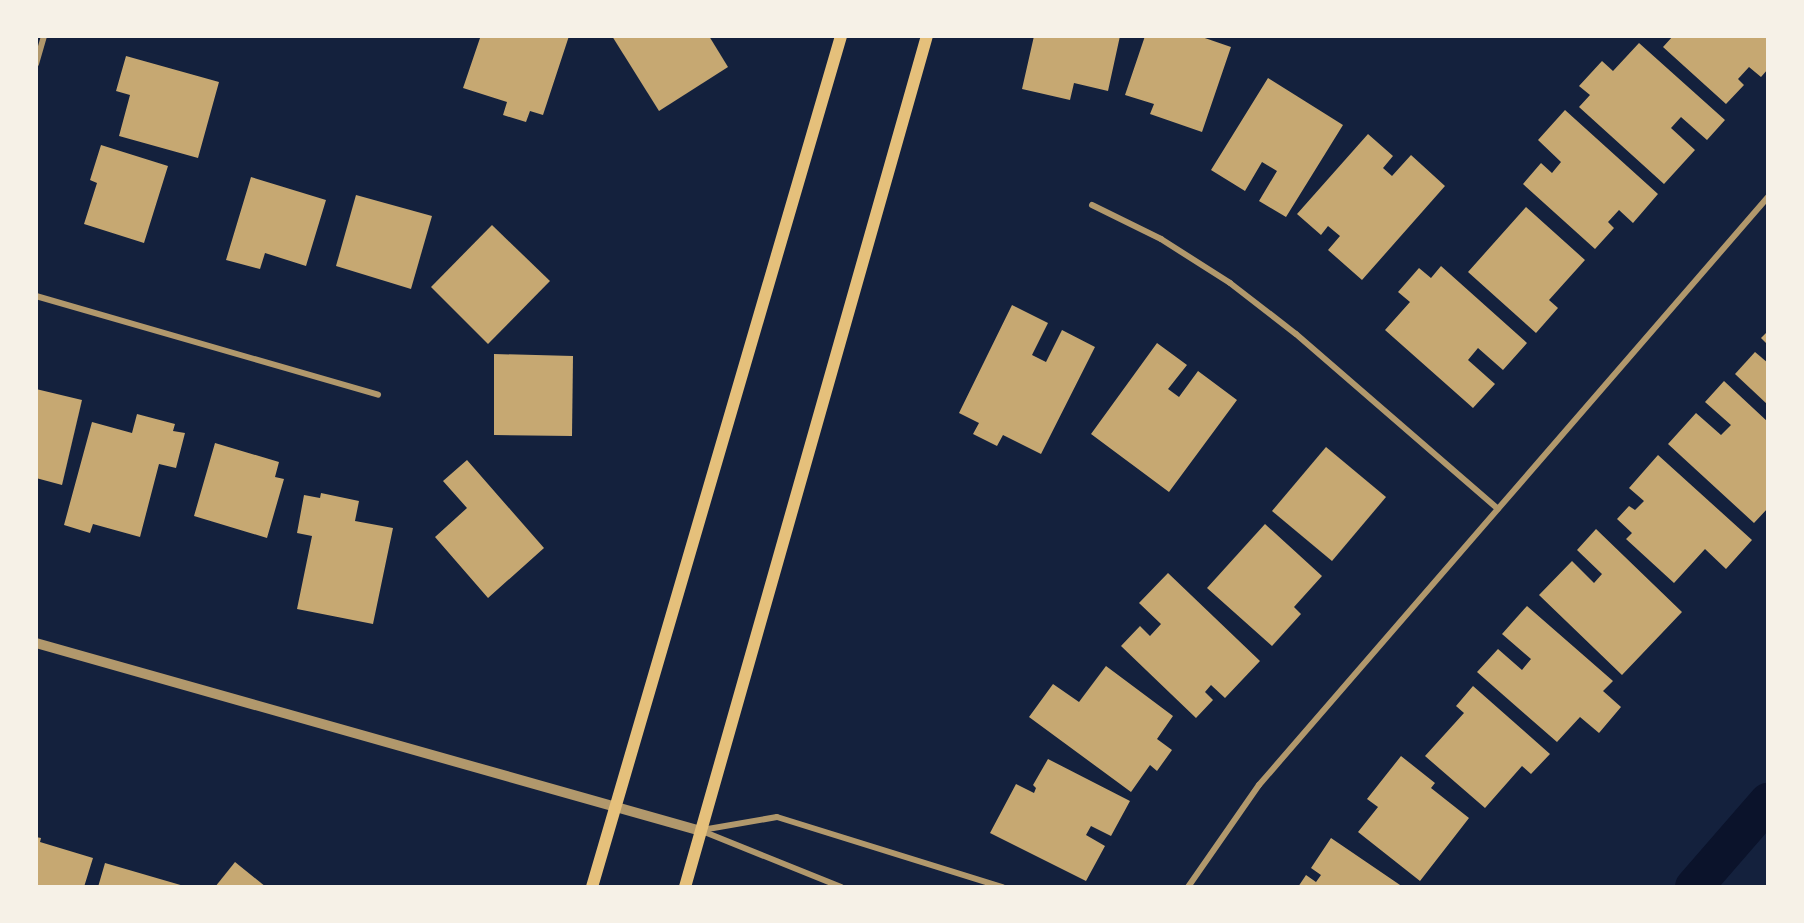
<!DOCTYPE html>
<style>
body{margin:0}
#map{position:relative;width:1804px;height:923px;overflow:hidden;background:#14213d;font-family:Overpass,sans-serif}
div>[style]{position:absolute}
.canal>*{height:38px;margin:-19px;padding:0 19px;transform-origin:19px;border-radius:19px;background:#0b132b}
.building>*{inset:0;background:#c6a872}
.minor>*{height:6px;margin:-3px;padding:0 3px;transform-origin:3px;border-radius:3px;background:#b1986c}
.tertiary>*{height:10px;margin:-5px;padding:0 5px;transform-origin:5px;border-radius:5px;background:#b1986c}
.secondary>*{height:12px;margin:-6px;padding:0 6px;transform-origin:6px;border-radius:6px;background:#e5c07b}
span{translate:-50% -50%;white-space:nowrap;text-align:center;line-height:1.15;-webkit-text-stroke:4.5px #f6f1e7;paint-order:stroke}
.frame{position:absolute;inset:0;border:38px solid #f6f1e7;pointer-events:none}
</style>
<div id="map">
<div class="canal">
<i style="left:1694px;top:887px;width:113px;rotate:-49deg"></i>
</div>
<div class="building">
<i style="clip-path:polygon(476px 36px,569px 36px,543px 115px,530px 111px,526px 122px,503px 115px,507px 102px,463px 88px,480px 38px)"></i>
<i style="clip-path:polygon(612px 36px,709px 36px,728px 67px,659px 111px)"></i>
<i style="clip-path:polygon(1034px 36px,1120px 36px,1108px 91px,1074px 83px,1070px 100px,1022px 89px)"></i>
<i style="clip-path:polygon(1145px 36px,1199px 36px,1231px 47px,1202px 132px,1150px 114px,1154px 104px,1125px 95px)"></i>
<i style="clip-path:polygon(1673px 36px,1768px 36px,1768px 69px,1761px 77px,1749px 67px,1738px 79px,1744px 85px,1726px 104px,1663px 47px)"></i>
<i style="clip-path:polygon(1639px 43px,1725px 120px,1707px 140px,1681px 117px,1671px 128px,1695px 150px,1664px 184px,1579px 107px,1590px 95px,1579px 86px,1602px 61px,1613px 71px)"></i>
<i style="clip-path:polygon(126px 56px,219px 82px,198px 158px,119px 136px,130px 95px,116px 91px)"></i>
<i style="clip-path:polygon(1268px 78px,1343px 125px,1286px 217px,1259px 201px,1277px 171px,1262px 162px,1245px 191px,1211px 170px)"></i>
<i style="clip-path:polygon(1565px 110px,1658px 194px,1633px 223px,1619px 210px,1608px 222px,1614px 228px,1595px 249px,1523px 184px,1541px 163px,1552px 173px,1561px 162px,1538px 140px)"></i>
<i style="clip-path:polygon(1368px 134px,1393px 156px,1383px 168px,1392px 176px,1411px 155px,1445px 186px,1362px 280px,1328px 250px,1340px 236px,1328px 226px,1321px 235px,1297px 214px)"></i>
<i style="clip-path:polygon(101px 145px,168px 166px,144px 243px,84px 224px,97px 183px,90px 180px)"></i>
<i style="clip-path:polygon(251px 177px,326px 200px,306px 266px,265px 253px,260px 269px,226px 260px)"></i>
<i style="clip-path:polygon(356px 195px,432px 216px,411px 289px,336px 266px)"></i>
<i style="clip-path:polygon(1526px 207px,1585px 260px,1549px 300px,1558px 308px,1536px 333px,1468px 272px)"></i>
<i style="clip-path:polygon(492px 225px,550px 281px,488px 344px,431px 287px)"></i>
<i style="clip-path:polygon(1441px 266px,1527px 343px,1503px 370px,1478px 348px,1468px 360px,1495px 384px,1473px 408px,1385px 330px,1410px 302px,1398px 292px,1419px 268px,1431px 278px)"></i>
<i style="clip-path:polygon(1012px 305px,1048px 323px,1032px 355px,1046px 362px,1062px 330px,1095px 347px,1041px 454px,1003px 435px,997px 446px,973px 434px,979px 423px,959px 413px)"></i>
<i style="clip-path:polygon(1768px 331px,1768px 345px,1761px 338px)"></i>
<i style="clip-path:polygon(1157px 343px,1187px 365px,1168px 389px,1179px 397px,1198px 371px,1237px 400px,1169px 492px,1091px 434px)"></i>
<i style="clip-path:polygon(1755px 352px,1768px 363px,1768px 405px,1735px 374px)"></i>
<i style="clip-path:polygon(494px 354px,573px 356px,572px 436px,494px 435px)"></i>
<i style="clip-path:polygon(1724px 381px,1768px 422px,1768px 508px,1754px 523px,1668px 444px,1696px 413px,1721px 435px,1731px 425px,1705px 402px)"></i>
<i style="clip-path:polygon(36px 389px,82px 400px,62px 485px,36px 478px)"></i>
<i style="clip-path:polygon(137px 414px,175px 424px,173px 431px,185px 433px,176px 468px,159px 464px,140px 537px,93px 524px,90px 533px,64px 525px,92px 422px,132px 433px)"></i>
<i style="clip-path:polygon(215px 443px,279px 462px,275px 477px,284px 479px,267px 538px,194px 516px)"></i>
<i style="clip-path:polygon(1326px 447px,1386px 497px,1332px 561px,1272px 511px)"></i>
<i style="clip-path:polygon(1658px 455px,1752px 540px,1726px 569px,1705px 549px,1674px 583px,1626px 539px,1632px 533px,1617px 519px,1629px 506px,1635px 510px,1644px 501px,1629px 488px)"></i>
<i style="clip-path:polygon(467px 460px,544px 548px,488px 598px,435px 537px,467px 508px,443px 481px)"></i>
<i style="clip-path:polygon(321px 493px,359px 501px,355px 521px,393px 528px,373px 624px,297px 609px,312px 536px,297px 533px,304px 495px,320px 498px)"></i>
<i style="clip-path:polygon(1265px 524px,1322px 576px,1294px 607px,1301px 614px,1272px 646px,1207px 588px)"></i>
<i style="clip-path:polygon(1596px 529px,1682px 612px,1622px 675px,1539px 595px,1572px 561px,1594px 583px,1602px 574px,1577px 550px)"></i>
<i style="clip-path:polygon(1168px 573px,1260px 661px,1225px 698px,1211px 685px,1205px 692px,1213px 700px,1196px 718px,1121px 646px,1140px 626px,1150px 636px,1161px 624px,1139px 603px)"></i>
<i style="clip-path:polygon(1527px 606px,1613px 681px,1603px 691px,1621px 707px,1599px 733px,1580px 717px,1557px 742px,1477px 672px,1498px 649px,1522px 670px,1531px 659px,1502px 634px)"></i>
<i style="clip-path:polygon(1106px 666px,1173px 716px,1157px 739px,1172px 750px,1157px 771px,1150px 765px,1131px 792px,1029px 717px,1053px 684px,1079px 702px)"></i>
<i style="clip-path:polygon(1473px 686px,1550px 754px,1531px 774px,1522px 766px,1485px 808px,1425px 756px,1464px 713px,1456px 706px)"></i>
<i style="clip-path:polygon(1401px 756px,1435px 783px,1431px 788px,1469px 818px,1420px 881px,1358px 832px,1378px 807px,1367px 799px)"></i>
<i style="clip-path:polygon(1048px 759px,1130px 801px,1111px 836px,1091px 826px,1086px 835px,1105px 846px,1086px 881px,990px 833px,1016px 784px,1034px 793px,1036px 788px,1033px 785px)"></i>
<i style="clip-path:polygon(36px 837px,41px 838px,40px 842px,93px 858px,84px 887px,36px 887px)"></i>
<i style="clip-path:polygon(1331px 838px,1403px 887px,1298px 887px,1306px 875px,1316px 882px,1321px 875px,1311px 868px)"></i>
<i style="clip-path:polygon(235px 862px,266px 887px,215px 887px)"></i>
<i style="clip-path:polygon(105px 863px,184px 886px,184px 887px,98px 887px)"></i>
</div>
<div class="minor">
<i style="left:36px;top:64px;width:29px;rotate:-74deg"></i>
<i style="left:1092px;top:205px;width:77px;rotate:26.2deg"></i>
<i style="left:1161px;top:239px;width:82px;rotate:32.5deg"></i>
<i style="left:1230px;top:283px;width:83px;rotate:37.7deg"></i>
<i style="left:1296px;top:334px;width:267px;rotate:40.9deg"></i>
<i style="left:36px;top:296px;width:356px;rotate:16.1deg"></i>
<i style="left:702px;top:830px;width:76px;rotate:-9.8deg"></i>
<i style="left:777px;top:817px;width:236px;rotate:17.3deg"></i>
<i style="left:702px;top:831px;width:150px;rotate:21.9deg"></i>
<i style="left:1188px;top:887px;width:124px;rotate:-55.2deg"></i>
<i style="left:1259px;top:785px;width:778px;rotate:-49.12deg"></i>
</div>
<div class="tertiary">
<i style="left:36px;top:643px;width:691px;rotate:15.79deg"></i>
</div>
<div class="secondary">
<i style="left:592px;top:887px;width:887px;rotate:-73.69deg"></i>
<i style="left:685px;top:887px;width:885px;rotate:-74.13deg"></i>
</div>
<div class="frame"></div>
</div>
